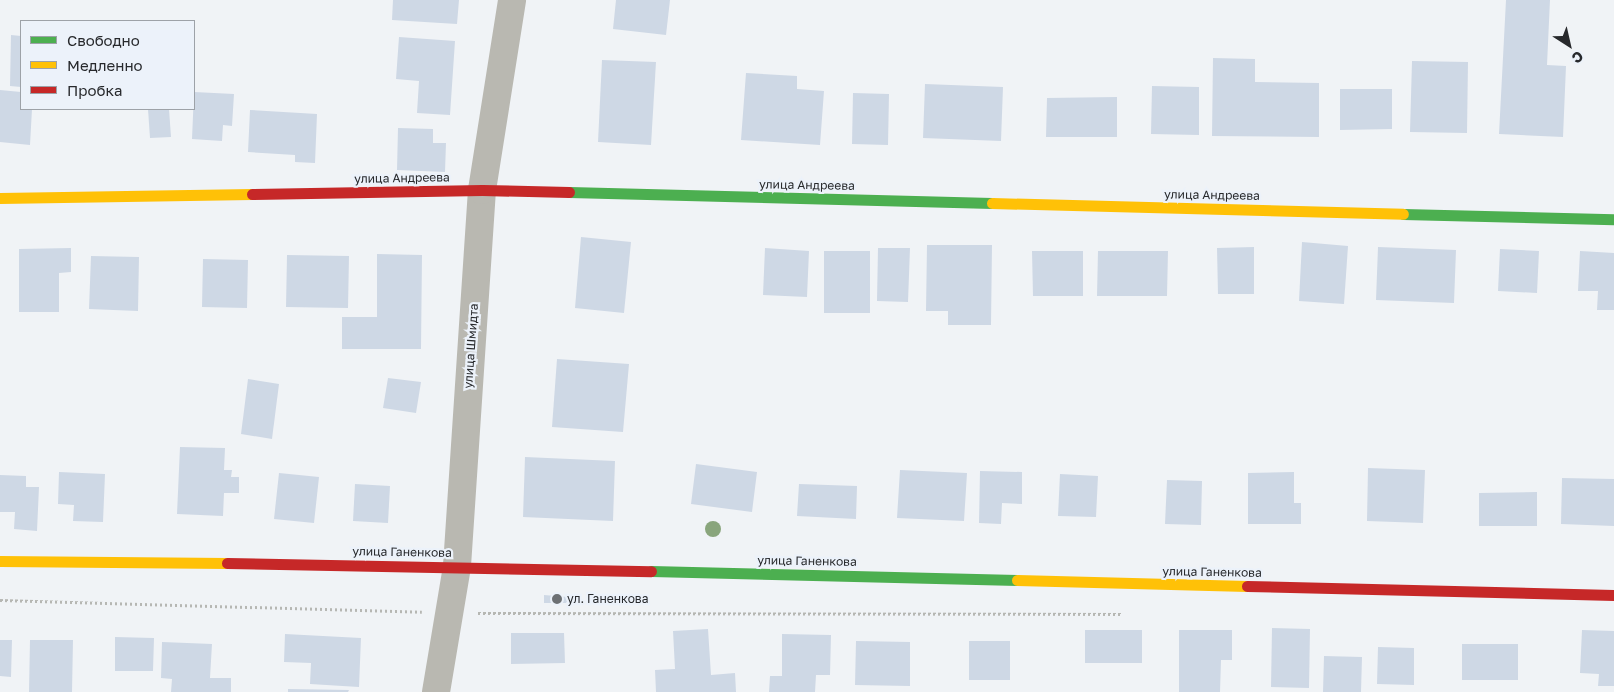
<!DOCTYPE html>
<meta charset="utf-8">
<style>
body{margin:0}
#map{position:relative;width:1614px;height:692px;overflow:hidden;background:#f0f3f6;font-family:"Golos Text",sans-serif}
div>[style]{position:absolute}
.building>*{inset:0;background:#ced8e5}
.path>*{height:3px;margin-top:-1.5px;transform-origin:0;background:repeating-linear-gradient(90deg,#b6b7b3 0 2.5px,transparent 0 5px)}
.street>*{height:28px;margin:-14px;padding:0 14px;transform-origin:14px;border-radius:14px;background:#b9b8b1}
.fast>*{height:11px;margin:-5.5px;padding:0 5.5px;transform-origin:5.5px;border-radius:5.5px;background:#4caf50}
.slow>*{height:11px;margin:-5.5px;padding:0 5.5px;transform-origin:5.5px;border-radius:5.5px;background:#ffc107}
.jam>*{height:11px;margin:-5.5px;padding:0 5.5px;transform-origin:5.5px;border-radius:5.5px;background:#c62828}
.trees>*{width:16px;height:16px;margin:-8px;border-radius:50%;background:#89a57c}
.dots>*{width:14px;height:14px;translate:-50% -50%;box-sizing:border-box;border:2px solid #ecf2fa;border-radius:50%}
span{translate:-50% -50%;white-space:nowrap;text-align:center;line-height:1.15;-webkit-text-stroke:4.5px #ecf2fa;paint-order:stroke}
.street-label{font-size:12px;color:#27292c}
.poi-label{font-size:12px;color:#27292c}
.left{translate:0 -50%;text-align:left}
.legend{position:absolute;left:20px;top:20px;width:175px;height:90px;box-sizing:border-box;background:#ecf2fa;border:1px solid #9da2a8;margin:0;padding:6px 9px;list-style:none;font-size:15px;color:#27292c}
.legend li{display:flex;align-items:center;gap:10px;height:25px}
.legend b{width:25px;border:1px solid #9da2a8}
.north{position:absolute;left:1544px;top:20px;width:50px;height:50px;-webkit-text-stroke:4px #ecf2fa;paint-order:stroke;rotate:145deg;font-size:14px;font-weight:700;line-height:20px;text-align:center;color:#27292c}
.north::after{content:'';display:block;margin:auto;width:18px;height:22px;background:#27292c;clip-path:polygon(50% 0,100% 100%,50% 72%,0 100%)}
</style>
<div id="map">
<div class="building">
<i style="clip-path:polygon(393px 0,459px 0,457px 24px,392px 20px)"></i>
<i style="clip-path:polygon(616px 0,670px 0,666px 35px,613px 29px)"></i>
<i style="clip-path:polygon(1506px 0,1550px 0,1547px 65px,1566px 66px,1563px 137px,1499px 134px)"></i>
<i style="clip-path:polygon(11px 35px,21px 36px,21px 87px,10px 86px)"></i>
<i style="clip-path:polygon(399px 37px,455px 41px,450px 115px,417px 113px,419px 81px,396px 79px)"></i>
<i style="clip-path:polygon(1213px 58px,1255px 59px,1255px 82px,1319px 83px,1319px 137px,1212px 136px)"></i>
<i style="clip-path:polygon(602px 60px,656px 62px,651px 145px,598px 142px)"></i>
<i style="clip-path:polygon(1412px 61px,1468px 62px,1467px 133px,1410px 132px)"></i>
<i style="clip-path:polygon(746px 73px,797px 76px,797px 89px,824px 91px,820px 145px,741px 140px)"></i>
<i style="clip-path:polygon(925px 84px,1003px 87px,1001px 141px,923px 138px)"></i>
<i style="clip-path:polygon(1152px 86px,1199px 87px,1199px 135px,1151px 134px)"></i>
<i style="clip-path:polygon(1340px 89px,1392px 89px,1392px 129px,1340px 130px)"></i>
<i style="clip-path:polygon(0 90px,21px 92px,21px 109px,32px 109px,30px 145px,0 142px)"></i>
<i style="clip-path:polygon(194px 92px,234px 94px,232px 126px,223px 125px,222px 141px,192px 139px)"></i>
<i style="clip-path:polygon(853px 93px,889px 94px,888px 145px,852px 144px)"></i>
<i style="clip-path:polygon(1117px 97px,1117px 137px,1046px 137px,1047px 98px)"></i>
<i style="clip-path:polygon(148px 109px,169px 109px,171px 137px,150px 138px)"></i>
<i style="clip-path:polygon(250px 110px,317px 114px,315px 163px,295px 162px,295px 155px,248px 152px)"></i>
<i style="clip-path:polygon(398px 128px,433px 129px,433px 143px,446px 143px,445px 172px,397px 170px)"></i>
<i style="clip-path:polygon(581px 237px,631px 242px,624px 313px,575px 308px)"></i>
<i style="clip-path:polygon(1302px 242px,1348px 246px,1344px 304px,1299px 301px)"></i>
<i style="clip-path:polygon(927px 245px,992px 245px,991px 325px,948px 325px,948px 311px,926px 311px)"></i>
<i style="clip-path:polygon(1254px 247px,1254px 294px,1218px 294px,1217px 248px)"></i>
<i style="clip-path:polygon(1378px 247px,1456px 250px,1454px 303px,1376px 300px)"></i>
<i style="clip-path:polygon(71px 248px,71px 272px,59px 273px,59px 312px,19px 312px,19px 249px)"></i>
<i style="clip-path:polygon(765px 248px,809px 251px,807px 297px,763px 295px)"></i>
<i style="clip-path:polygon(878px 248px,910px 248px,908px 302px,877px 301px)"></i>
<i style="clip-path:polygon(1500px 249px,1539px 251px,1537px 293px,1498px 291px)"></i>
<i style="clip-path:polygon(824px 251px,870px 251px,870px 313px,824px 313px)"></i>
<i style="clip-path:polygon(1032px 251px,1083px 251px,1083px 296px,1033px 296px)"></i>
<i style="clip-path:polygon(1098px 251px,1168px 251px,1167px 296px,1097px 296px)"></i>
<i style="clip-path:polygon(1580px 251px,1614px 253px,1614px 310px,1597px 310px,1598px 291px,1578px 291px)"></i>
<i style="clip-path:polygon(377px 254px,422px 255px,421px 349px,342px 349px,342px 317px,377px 317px)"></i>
<i style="clip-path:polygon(287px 255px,349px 256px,348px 308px,286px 307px)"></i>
<i style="clip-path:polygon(91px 256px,139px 257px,138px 311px,89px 309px)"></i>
<i style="clip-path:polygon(203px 259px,248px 260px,247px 308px,202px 307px)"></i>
<i style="clip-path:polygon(557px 359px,629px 364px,623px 432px,552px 427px)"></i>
<i style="clip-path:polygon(388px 378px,421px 382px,416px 413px,383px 408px)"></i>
<i style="clip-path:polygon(248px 379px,279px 384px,272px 439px,241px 434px)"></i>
<i style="clip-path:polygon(180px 447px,225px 448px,224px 470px,232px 470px,231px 477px,239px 477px,239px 493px,224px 493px,223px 516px,177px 514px)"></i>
<i style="clip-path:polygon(525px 457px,615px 461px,613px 521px,523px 517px)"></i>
<i style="clip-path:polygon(696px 464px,757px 472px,752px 512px,691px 504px)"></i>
<i style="clip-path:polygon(1368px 468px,1425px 470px,1423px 523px,1367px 521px)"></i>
<i style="clip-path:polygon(900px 470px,967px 473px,964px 521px,897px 518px)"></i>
<i style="clip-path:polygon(980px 471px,1022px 472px,1022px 504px,1002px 503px,1001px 524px,979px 523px)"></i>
<i style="clip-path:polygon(59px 472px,105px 474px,103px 522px,73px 521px,74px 505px,58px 504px)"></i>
<i style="clip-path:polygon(1294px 472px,1294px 503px,1301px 503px,1301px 524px,1248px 524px,1248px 473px)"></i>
<i style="clip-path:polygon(279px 473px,319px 477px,314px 523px,274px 519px)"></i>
<i style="clip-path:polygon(1060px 474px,1098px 476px,1096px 517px,1058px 516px)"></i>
<i style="clip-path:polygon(0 475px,26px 476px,26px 487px,39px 487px,37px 531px,14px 529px,15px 512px,0 512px)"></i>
<i style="clip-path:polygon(1562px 478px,1614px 479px,1614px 526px,1561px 524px)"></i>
<i style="clip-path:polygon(1167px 480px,1202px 481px,1201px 525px,1165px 524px)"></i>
<i style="clip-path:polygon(355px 484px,390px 486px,388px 523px,353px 521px)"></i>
<i style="clip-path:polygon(799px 484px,857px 486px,856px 519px,797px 516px)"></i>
<i style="clip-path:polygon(1537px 492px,1537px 526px,1479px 526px,1479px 493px)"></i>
<i style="clip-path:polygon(544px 595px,568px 597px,567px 603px,544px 603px)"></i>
<i style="clip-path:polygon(1272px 628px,1310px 629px,1309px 688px,1271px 687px)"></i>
<i style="clip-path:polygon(708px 629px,711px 675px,735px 673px,736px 692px,656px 692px,655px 670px,675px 669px,673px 631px)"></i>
<i style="clip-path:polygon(1085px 630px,1142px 630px,1142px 663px,1085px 663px)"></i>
<i style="clip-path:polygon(1179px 630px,1232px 630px,1232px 660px,1221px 660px,1220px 692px,1179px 692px)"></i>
<i style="clip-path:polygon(1582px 630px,1614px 631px,1614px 686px,1598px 686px,1599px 674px,1580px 673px)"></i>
<i style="clip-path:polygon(511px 633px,564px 633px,565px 663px,511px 664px)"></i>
<i style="clip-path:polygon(285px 634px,361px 638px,359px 687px,310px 684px,311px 663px,284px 662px)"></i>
<i style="clip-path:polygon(782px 634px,831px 635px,830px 675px,816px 675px,815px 692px,769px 692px,770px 676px,782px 676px)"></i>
<i style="clip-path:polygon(115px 637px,154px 638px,153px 671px,115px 671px)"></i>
<i style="clip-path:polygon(0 640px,12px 640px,11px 677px,0 676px)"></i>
<i style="clip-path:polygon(30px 640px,73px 640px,72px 692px,29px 692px)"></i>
<i style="clip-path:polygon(856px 641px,910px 642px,910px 686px,855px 685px)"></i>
<i style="clip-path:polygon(969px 641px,1010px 641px,1010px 680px,969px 680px)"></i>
<i style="clip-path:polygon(162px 642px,212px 644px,210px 678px,231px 678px,231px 692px,171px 692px,172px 679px,161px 678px)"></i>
<i style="clip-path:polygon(1462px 644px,1518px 644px,1518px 680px,1462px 680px)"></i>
<i style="clip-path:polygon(1378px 647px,1414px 648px,1414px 685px,1377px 684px)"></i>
<i style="clip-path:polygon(1324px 656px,1362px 657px,1361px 692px,1323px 692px)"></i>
<i style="clip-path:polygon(288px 689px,349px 690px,348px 692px,288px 692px)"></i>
</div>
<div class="path">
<i style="left:0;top:600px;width:422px;rotate:1.6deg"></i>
<i style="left:478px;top:613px;width:644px;rotate:0.09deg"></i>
</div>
<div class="street">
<i style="left:436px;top:692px;width:128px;rotate:-80.5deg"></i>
<i style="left:457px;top:566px;width:377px;rotate:-86.2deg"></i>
<i style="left:482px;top:190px;width:192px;rotate:-81deg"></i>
</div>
<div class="fast">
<i style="left:569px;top:192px;width:423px;rotate:1.5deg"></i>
<i style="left:1403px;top:214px;width:211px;rotate:1.4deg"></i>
<i style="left:651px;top:571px;width:366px;rotate:1.4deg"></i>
</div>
<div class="slow">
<i style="left:0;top:198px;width:252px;rotate:-0.9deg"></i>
<i style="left:992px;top:203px;width:411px;rotate:1.5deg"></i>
<i style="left:0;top:561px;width:227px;rotate:0.5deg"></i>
<i style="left:1017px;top:580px;width:230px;rotate:1.5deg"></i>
</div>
<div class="jam">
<i style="left:252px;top:194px;width:230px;rotate:-1deg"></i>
<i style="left:482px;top:190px;width:87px;rotate:1.3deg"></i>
<i style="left:227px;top:563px;width:424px;rotate:1.1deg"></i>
<i style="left:1247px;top:586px;width:367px;rotate:1.4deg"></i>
</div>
<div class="trees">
<i style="left:713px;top:529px"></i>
</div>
<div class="dots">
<i style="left:557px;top:599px;background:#6d7073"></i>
</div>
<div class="street-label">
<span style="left:402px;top:178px;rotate:-1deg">улица Андреева</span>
<span style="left:807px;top:185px;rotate:1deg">улица Андреева</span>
<span style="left:1212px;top:195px;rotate:1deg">улица Андреева</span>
<span style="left:471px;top:346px;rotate:-86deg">улица Шмидта</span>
<span style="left:402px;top:552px;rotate:1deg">улица Ганенкова</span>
<span style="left:807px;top:561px;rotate:1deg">улица Ганенкова</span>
<span style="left:1212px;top:572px;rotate:1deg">улица Ганенкова</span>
</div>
<div class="poi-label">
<span class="left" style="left:567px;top:599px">ул. Ганенкова</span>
</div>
<ul class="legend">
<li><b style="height:6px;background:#4caf50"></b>Свободно</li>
<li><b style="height:6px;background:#ffc107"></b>Медленно</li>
<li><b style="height:6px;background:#c62828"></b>Пробка</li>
</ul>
<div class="north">С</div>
</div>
